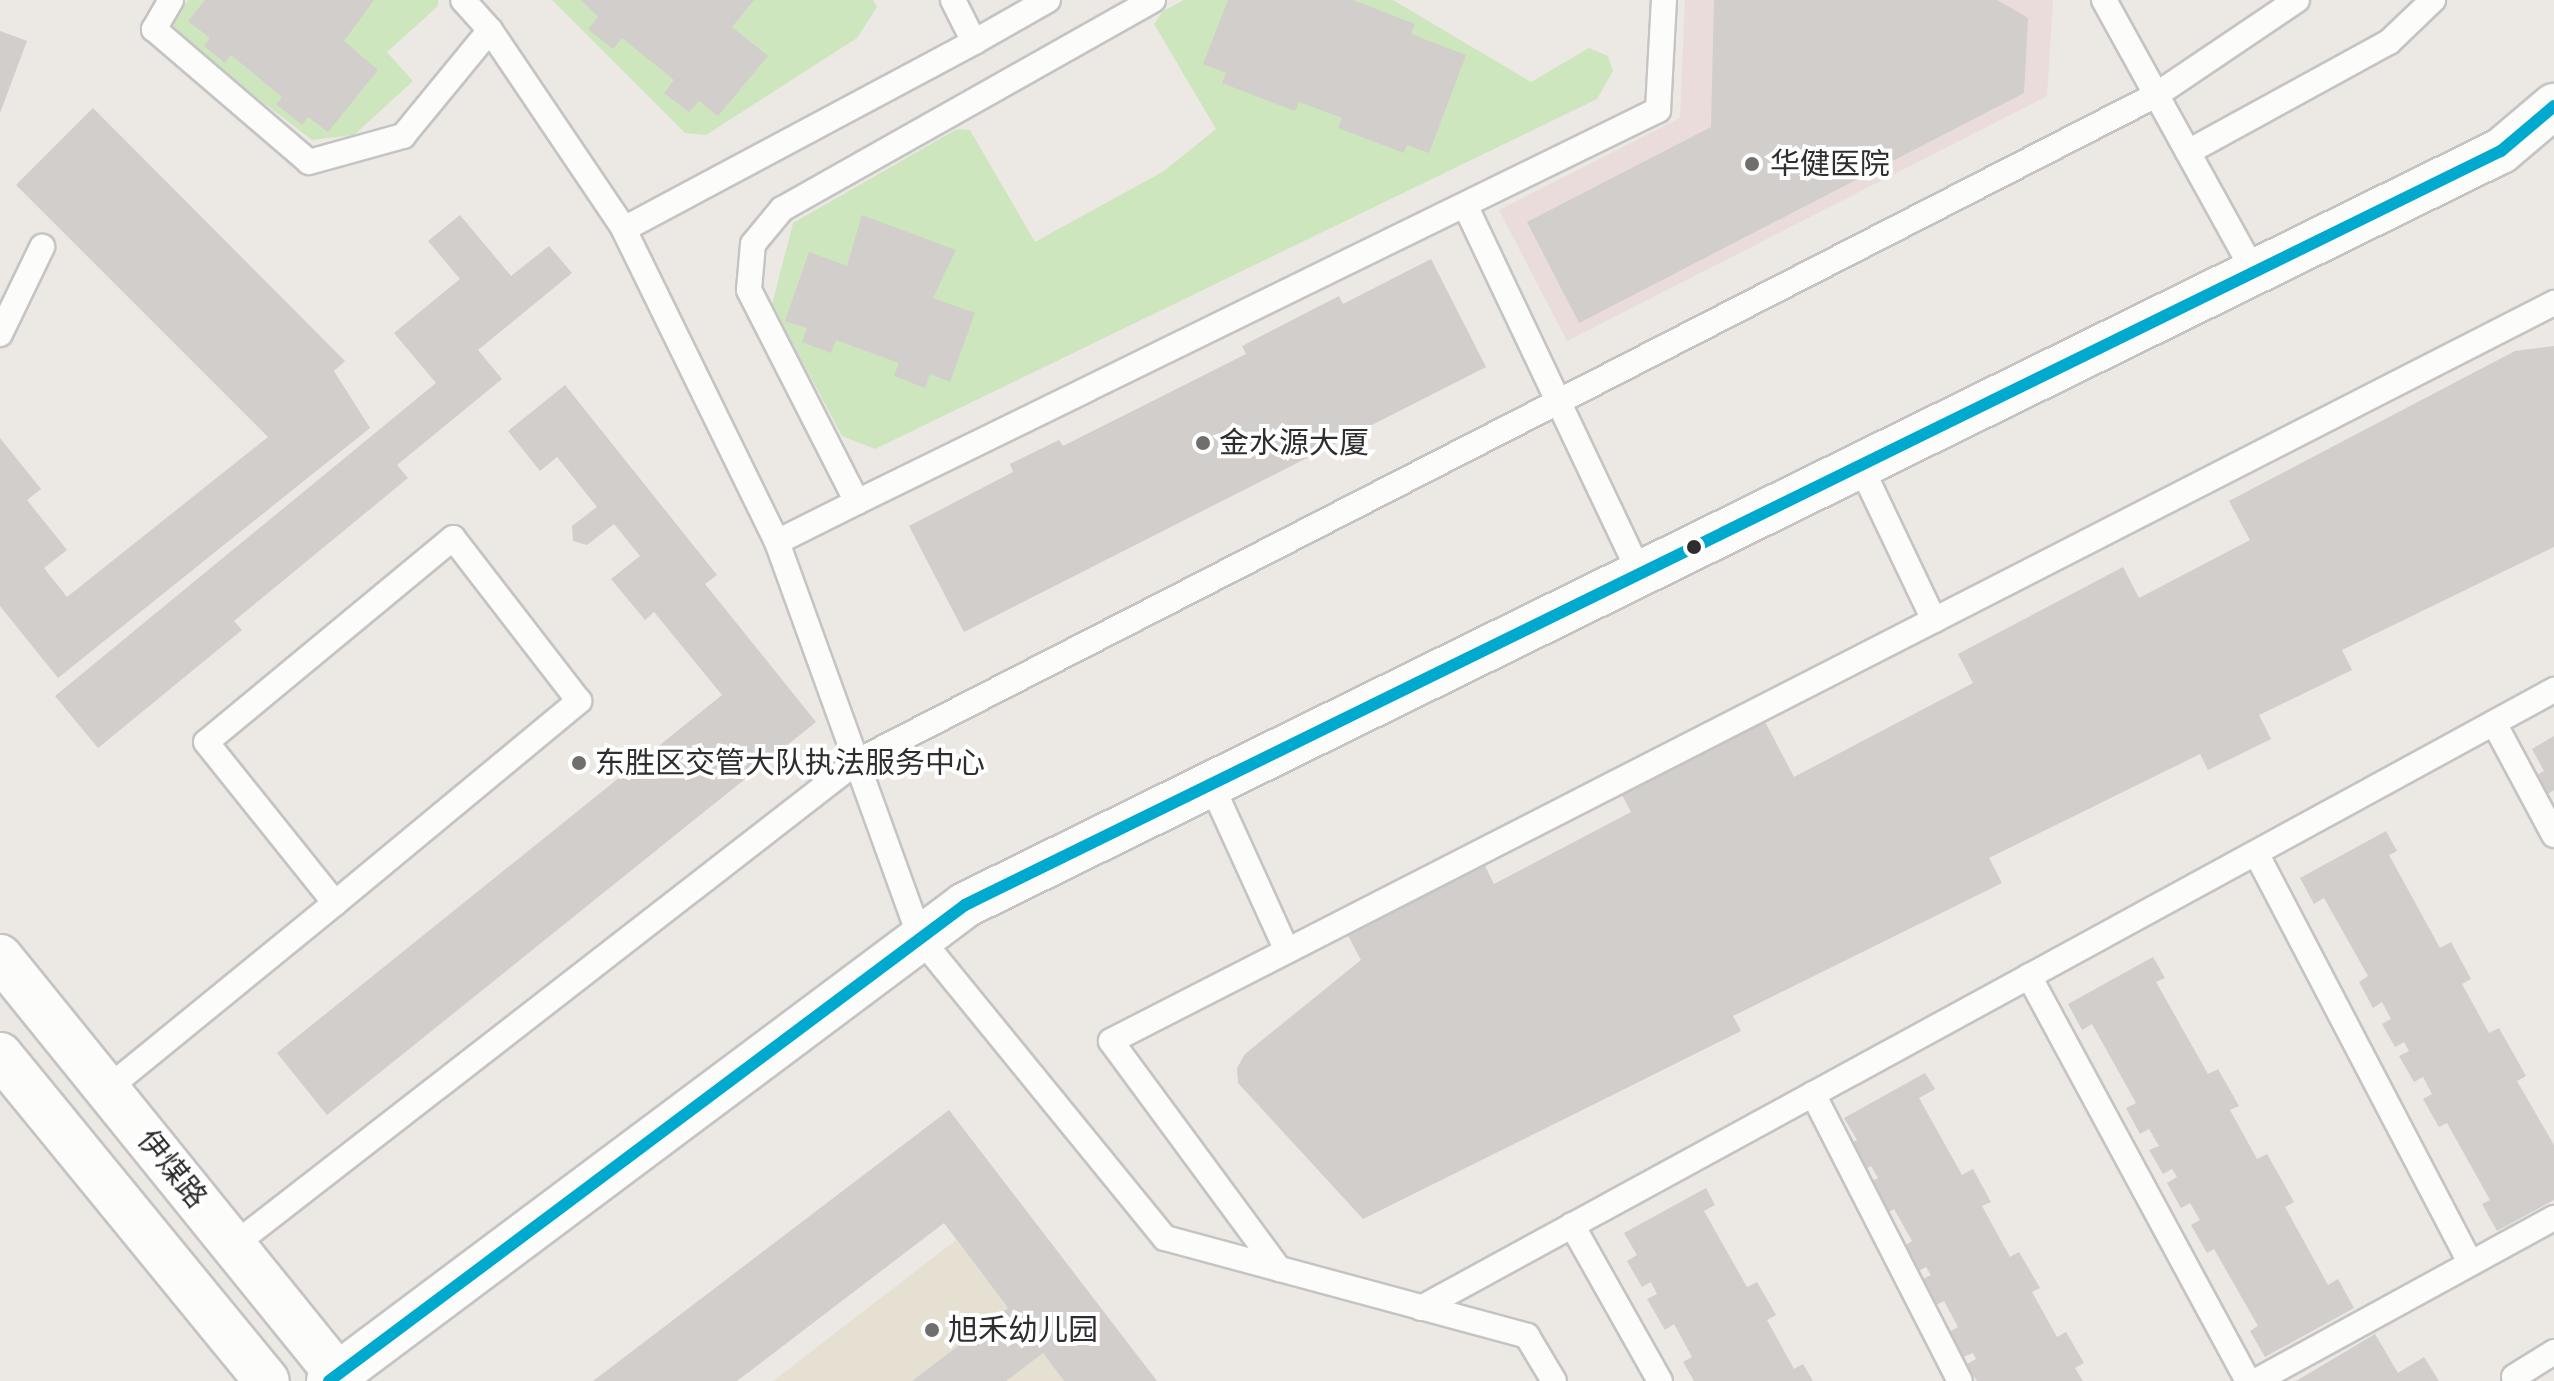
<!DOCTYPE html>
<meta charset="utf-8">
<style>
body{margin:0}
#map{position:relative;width:2554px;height:1381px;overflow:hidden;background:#ece8e4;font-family:Jost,"Noto Sans SC",sans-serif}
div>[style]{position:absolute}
.education>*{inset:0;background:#e6e0d3}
.medical>*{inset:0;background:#e9dcdb}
.green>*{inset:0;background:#cee6be}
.building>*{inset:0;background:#d1cecb}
.roads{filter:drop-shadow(2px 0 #c5c4c5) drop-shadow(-2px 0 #c5c4c5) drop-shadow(0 2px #c5c4c5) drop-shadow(0 -2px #c5c4c5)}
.service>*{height:24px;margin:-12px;padding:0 12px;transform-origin:12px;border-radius:12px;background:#fcfcfb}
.secondary>*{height:44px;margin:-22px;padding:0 22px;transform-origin:22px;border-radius:22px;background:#fcfcfb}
.bus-1>*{height:12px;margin:-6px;padding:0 6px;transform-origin:6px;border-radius:6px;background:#00a9ce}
.dots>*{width:22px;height:22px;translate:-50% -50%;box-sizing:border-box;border:4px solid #fff;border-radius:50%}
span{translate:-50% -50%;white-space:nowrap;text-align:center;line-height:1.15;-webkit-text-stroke:8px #fff;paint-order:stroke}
.poi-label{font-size:30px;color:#2e2e2e}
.left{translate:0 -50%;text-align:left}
.street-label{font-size:30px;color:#2e2e2e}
</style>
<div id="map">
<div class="education">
<i style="clip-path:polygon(956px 1240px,1064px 1381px,773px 1381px)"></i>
</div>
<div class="medical">
<i style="clip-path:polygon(1685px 0,2053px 0,2047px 96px,1567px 341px,1499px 210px,1680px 118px)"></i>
</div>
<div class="green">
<i style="clip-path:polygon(188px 0,438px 0,438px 6px,387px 52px,413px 81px,354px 135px,312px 140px,166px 28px)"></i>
<i style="clip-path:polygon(552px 0,873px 0,877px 7px,857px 38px,706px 135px,685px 133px)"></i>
<i style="clip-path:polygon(1184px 0,1393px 0,1531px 82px,1589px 48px,1608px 56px,1613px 71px,1597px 99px,875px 449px,842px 436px,772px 305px,793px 223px,957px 129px,970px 130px,1035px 242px,1164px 171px,1216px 129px,1154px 24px,1163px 11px)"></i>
</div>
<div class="building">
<i style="clip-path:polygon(205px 0,374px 0,344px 41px,378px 70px,328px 132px,308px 117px,302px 125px,276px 104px,282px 97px,231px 55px,225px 63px,204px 46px,210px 38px,188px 21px)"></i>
<i style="clip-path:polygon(581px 0,754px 0,732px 27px,768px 56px,718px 116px,699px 101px,689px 112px,664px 93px,674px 80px,622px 38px,613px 49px,588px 29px,598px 17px)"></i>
<i style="clip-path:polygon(1228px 0,1353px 0,1415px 24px,1411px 34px,1466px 55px,1429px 153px,1407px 145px,1404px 153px,1338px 128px,1342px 118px,1299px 102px,1295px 111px,1222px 83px,1226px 73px,1203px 64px)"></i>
<i style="clip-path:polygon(1714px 0,1997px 0,2028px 18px,2024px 93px,1579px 323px,1527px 222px,1711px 127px)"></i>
<i style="clip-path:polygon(0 31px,27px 41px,0 113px)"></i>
<i style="clip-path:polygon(93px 108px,345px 361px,334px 371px,370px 428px,58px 678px,0 606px,0 438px,41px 489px,27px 500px,67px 550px,44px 568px,67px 597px,268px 437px,16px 185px)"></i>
<i style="clip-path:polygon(460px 215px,511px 276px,549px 246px,572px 273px,478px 350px,502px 379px,397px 465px,408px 478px,234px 621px,242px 630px,98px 748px,55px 696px,436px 383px,394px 333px,460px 279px,428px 241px)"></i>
<i style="clip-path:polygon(862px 215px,956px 250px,933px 298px,975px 313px,950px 382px,930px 374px,925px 388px,894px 376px,899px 363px,836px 340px,831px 353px,802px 342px,807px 328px,785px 321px,809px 252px,847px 266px)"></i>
<i style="clip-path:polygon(1431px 259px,1486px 367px,964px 632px,909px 526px,1013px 472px,1010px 464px,1059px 440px,1063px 446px,1246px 354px,1242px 346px,1339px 296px,1343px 304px)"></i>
<i style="clip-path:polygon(2554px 346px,2554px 547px,2342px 650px,2352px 670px,2259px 715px,2271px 739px,2208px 770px,2200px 754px,1989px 858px,2002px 883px,1733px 1016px,1741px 1031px,1363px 1219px,1238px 1083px,1237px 1068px,1245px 1054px,1361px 960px,1345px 930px,1481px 858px,1494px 884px,1631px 812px,1621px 793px,1763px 718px,1794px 777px,1973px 683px,1958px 654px,2123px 567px,2139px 598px,2250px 540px,2229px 501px,2515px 351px)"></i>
<i style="clip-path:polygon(565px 385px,717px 575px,705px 584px,816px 722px,327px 1115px,277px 1053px,722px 695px,654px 612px,645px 620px,611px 579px,640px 556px,614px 524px,587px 545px,573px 541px,572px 526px,597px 507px,557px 457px,540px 471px,508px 431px)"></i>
<i style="clip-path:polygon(2554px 736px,2554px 790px,2546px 795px,2535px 776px,2544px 771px,2532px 749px)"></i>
<i style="clip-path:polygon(2386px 831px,2397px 851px,2389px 855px,2440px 948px,2451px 942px,2471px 979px,2462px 984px,2489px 1033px,2499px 1028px,2526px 1076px,2517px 1081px,2554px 1145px,2554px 1200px,2497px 1231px,2482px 1204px,2490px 1200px,2447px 1123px,2439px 1127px,2423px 1099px,2432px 1094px,2423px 1077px,2414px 1082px,2399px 1056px,2409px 1051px,2404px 1042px,2395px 1047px,2382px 1024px,2391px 1019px,2382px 1002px,2373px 1008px,2359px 982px,2368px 976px,2324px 898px,2314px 904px,2300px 878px)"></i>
<i style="clip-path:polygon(2153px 957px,2165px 978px,2156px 982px,2208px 1074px,2218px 1069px,2239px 1106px,2230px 1110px,2257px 1159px,2267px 1154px,2294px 1202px,2285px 1207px,2328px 1285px,2338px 1279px,2354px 1308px,2265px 1357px,2250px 1331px,2258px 1326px,2214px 1249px,2207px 1253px,2191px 1225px,2200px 1220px,2190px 1203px,2181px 1208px,2167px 1183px,2177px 1177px,2172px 1169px,2163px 1174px,2149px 1150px,2159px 1146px,2149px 1129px,2140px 1134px,2126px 1108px,2136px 1103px,2092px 1024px,2082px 1030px,2068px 1004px)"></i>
<i style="clip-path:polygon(1925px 1073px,1935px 1089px,1919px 1098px,1962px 1175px,1973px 1169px,1991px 1202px,1982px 1206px,2010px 1257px,2019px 1252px,2040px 1288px,2032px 1292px,2057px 1337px,2066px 1332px,2084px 1363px,2075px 1368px,2083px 1381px,1977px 1381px,1967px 1364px,1976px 1359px,1973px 1353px,1963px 1357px,1949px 1332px,1958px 1327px,1944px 1301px,1934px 1306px,1920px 1280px,1931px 1275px,1926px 1267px,1917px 1272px,1903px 1247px,1912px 1241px,1894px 1209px,1885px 1214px,1868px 1183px,1878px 1178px,1871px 1166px,1862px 1171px,1848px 1145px,1857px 1140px,1844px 1118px)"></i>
<i style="clip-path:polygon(949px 1110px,1157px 1381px,1064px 1381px,1043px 1353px,1006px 1381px,912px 1381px,1008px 1308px,944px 1223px,737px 1381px,593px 1381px)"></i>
<i style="clip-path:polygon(1706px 1188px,1715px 1205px,1704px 1211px,1747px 1287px,1757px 1282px,1776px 1315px,1767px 1320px,1794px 1369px,1803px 1364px,1813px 1381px,1694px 1381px,1683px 1362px,1692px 1357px,1674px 1324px,1665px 1330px,1647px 1299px,1657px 1294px,1651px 1282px,1642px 1287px,1627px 1261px,1637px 1255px,1624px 1233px)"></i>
<i style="clip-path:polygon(2375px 1334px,2398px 1373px,2424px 1357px,2439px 1381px,2296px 1381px)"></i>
</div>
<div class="roads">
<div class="service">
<i style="left:171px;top:0;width:34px;rotate:120deg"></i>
<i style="left:154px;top:29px;width:204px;rotate:40.6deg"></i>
<i style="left:309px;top:162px;width:98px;rotate:-15.5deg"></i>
<i style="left:403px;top:136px;width:137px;rotate:-50.6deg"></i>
<i style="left:490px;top:30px;width:40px;rotate:-132deg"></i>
<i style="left:1153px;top:0;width:426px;rotate:150.6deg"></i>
<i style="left:782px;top:209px;width:45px;rotate:129.6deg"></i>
<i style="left:753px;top:244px;width:46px;rotate:95deg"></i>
<i style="left:749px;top:290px;width:238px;rotate:63deg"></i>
<i style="left:857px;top:502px;width:89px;rotate:153.4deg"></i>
<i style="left:777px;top:542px;width:421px;rotate:70.1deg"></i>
<i style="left:920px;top:938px;width:387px;rotate:50.8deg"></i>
<i style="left:1165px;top:1238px;width:375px;rotate:15.1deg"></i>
<i style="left:1527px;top:1336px;width:52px;rotate:59deg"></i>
<i style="left:2104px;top:0;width:311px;rotate:61.1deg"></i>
<i style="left:490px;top:30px;width:240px;rotate:56deg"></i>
<i style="left:974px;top:42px;width:85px;rotate:-29.6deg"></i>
<i style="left:2188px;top:152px;width:229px;rotate:-28.7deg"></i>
<i style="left:2389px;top:42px;width:61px;rotate:-43.7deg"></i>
<i style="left:1465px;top:205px;width:407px;rotate:64.6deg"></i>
<i style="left:0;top:334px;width:97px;rotate:-64.2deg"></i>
<i style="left:1860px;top:465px;width:172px;rotate:64.5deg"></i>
<i style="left:857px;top:502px;width:892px;rotate:-26.08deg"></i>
<i style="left:1658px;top:110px;width:110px;rotate:-86.9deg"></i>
<i style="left:777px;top:542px;width:348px;rotate:-116.1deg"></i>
<i style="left:624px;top:229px;width:397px;rotate:-28.1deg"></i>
<i style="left:974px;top:42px;width:47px;rotate:-116.6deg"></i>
<i style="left:2494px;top:723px;width:127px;rotate:61.8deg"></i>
<i style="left:1211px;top:784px;width:183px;rotate:65.5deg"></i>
<i style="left:2256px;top:853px;width:462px;rotate:62.4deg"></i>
<i style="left:2029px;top:976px;width:460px;rotate:61.6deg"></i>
<i style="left:107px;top:1089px;width:294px;rotate:-39.2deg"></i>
<i style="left:335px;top:903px;width:317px;rotate:-39.6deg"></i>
<i style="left:579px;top:701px;width:206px;rotate:-127.7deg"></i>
<i style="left:453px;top:538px;width:320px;rotate:140.4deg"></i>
<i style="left:206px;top:742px;width:206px;rotate:51.3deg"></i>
<i style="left:1813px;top:1094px;width:322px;rotate:62.9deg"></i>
<i style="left:1572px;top:1225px;width:179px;rotate:60.6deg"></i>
<i style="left:234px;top:1245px;width:788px;rotate:-37.83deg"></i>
<i style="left:856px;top:762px;width:1461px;rotate:-27.16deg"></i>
<i style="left:2156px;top:95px;width:170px;rotate:-34deg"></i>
<i style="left:1279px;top:1269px;width:283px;rotate:-126.4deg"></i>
<i style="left:1111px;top:1041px;width:1621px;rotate:-27.09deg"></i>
<i style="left:1421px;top:1308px;width:1291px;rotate:-28.61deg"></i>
<i style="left:2514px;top:1377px;width:47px;rotate:-32deg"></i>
<i style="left:2256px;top:1381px;width:340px;rotate:-28.7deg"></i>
</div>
<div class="secondary">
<i style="left:0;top:957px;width:545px;rotate:51.03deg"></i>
<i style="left:0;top:1055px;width:421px;rotate:50.7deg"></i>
<i style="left:329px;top:1381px;width:794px;rotate:-36.81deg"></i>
<i style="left:965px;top:905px;width:1711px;rotate:-26.15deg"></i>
<i style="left:2501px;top:151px;width:70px;rotate:-40.3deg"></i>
</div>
</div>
<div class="bus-1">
<i style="left:329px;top:1381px;width:794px;rotate:-36.81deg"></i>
<i style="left:965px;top:905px;width:1711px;rotate:-26.15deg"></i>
<i style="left:2501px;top:151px;width:70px;rotate:-40.3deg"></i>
</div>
<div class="dots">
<i style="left:1752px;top:164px;background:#706f6e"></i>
<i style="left:1203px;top:443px;background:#706f6e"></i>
<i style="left:1694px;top:547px;background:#2e2e2e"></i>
<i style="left:579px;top:763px;background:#706f6e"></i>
<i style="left:932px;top:1330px;background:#706f6e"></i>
</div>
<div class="poi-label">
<span class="left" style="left:1770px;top:164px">华健医院</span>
<span class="left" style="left:1219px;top:443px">金水源大厦</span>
<span class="left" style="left:595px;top:763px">东胜区交管大队执法服务中心</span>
<span class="left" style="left:948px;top:1330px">旭禾幼儿园</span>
</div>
<div class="street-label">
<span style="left:172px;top:1169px;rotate:51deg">伊煤路</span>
</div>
</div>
